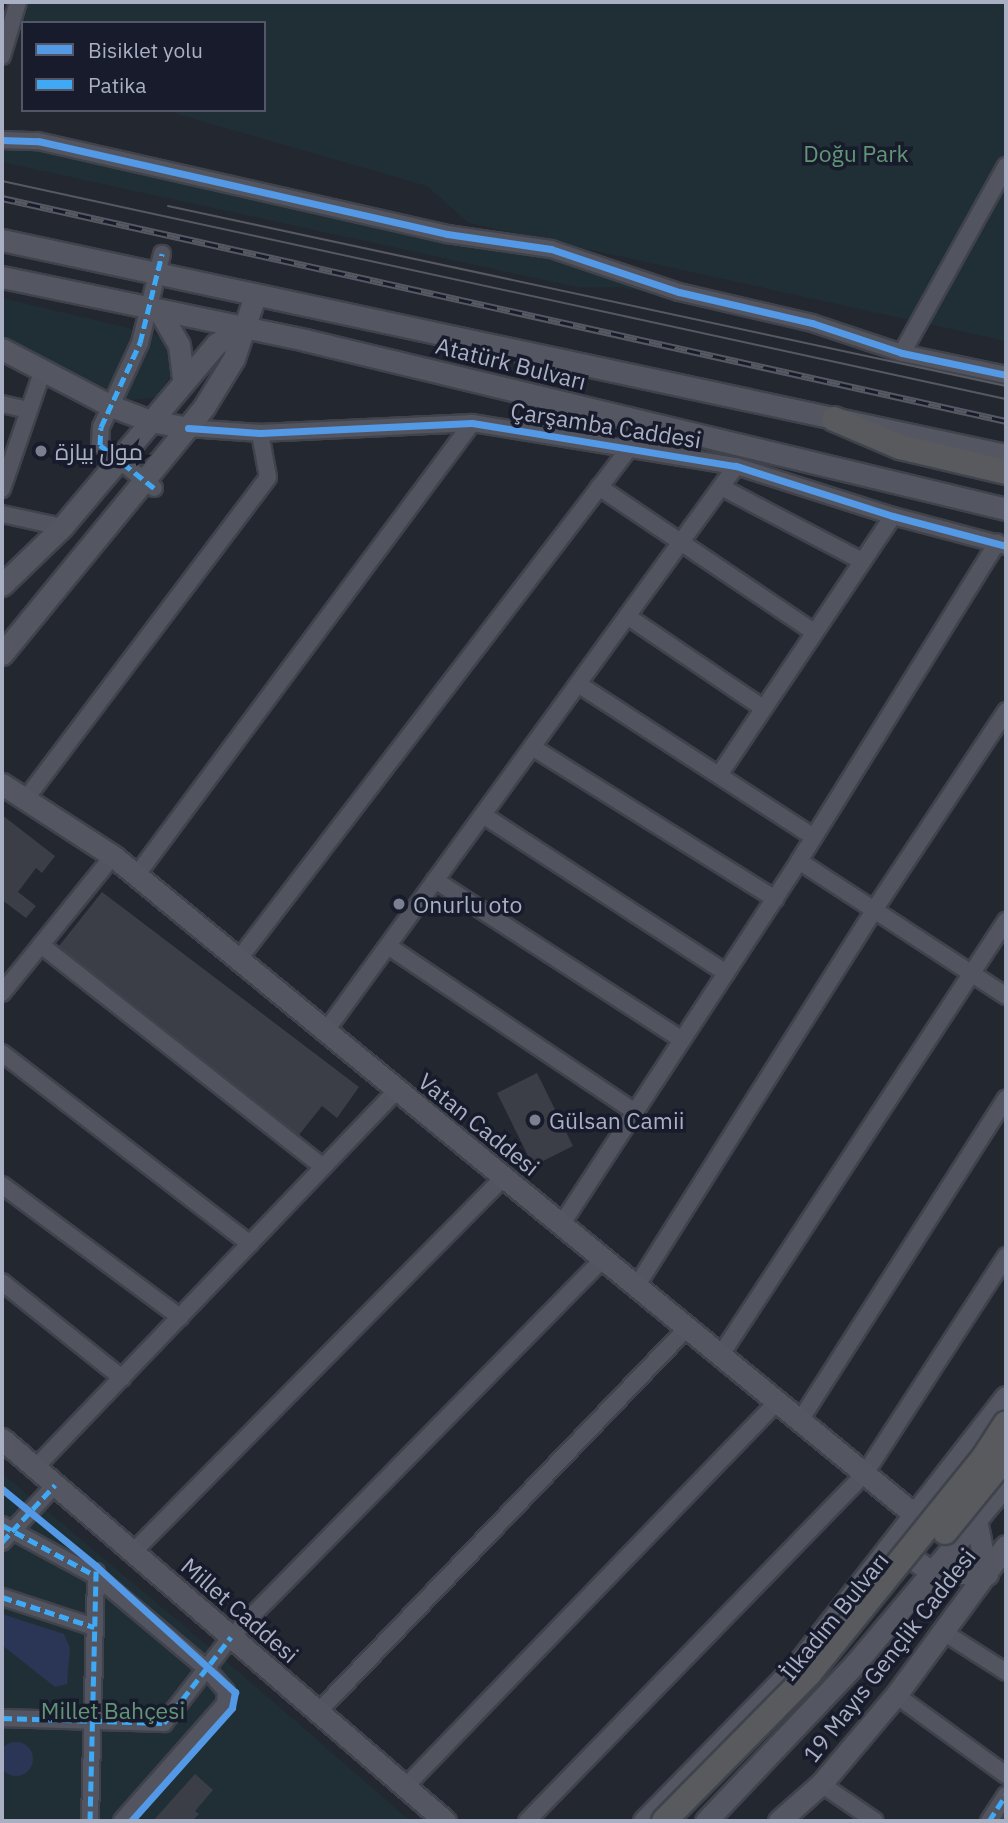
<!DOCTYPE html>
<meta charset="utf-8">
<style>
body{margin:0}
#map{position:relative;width:1008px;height:1823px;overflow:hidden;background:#232730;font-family:"IBM Plex Sans",Cairo,sans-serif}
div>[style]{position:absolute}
.green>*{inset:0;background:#202f36}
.water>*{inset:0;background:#2b3656}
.round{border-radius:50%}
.building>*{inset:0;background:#3b3e47}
.roads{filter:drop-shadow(2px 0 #40434b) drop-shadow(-2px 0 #40434b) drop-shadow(0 2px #40434b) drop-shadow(0 -2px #40434b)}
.minor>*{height:16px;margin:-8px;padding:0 8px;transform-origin:8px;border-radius:8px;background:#525560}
.major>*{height:21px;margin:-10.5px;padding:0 10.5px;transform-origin:10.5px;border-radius:10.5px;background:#545762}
.highway>*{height:24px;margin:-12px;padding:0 12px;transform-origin:12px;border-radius:12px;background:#585a5e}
.tram>*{height:2px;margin:-1px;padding:0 1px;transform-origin:1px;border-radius:1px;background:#565962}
.rail>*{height:7px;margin-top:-3.5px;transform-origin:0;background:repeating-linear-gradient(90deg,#171b2b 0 13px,#565962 0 26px);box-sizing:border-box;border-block:2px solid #565962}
.bridges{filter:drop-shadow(2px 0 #3f434c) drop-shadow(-2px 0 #3f434c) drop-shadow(0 2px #3f434c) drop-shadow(0 -2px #3f434c)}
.highway-bridge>*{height:24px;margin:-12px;padding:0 12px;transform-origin:12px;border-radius:12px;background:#585a5e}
.quiet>*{height:5px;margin-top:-2.5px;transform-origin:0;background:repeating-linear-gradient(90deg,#3fa9f5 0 10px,transparent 0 15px)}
.cycleway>*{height:7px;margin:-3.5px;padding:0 3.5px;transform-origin:3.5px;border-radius:3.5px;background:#5399e6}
.dots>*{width:19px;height:19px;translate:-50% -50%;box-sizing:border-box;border:4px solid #171b2b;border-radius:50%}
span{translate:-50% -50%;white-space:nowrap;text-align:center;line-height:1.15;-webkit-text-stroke:7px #171b2b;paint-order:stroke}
.park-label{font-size:23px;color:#619576}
.street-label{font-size:23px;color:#aab0c4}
.poi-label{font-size:23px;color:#aab0c4}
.left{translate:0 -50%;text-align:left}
.frame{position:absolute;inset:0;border:4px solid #aab0c4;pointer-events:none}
.legend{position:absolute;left:21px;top:21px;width:245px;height:91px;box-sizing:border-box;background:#171b2b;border:2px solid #525768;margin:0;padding:9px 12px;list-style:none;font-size:21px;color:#aab0c4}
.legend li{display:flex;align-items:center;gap:14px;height:35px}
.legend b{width:35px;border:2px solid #525768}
</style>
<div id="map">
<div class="green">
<i style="clip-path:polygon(29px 2px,1006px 2px,1006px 341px,469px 223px,427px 186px,164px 110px,264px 110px,264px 23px,24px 23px)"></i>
<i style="clip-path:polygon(2px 148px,36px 149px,461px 244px,551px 257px,659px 295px,621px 287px,577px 287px,2px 162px)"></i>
<i style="clip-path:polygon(2px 298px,157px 335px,168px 344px,172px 374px,156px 397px,130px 400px,2px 336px)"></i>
<i style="clip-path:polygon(2px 1473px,254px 1685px,410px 1821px,2px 1821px)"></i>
</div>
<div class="water">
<i style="clip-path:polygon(2px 1614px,64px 1634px,70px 1648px,67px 1684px,55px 1687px,2px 1645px)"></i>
<i class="round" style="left:-1px;top:1742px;width:34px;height:34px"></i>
</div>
<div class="building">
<i style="clip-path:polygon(2px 815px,55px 856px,42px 873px,36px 868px,18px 892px,36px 906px,26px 918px,2px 900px)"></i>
<i style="clip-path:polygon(102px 892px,359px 1087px,337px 1118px,322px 1106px,299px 1135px,59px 946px)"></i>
<i style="clip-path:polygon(537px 1073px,573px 1146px,533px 1166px,497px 1093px)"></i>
<i style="clip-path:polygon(195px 1774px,213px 1790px,195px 1811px,199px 1814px,192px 1821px,153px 1821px)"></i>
</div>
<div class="roads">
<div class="minor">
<i style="left:2px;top:56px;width:56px;rotate:-73.5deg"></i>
<i style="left:2px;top:140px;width:36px;rotate:2deg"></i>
<i style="left:38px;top:141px;width:419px;rotate:12.8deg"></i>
<i style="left:447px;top:234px;width:105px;rotate:8.2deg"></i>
<i style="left:551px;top:249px;width:135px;rotate:18.6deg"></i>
<i style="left:679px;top:292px;width:137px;rotate:13.1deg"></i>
<i style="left:812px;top:323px;width:95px;rotate:18.4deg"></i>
<i style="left:902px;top:353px;width:106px;rotate:11.9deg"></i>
<i style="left:902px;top:353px;width:214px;rotate:-60.9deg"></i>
<i style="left:2px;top:404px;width:27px;rotate:13deg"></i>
<i style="left:188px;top:428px;width:72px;rotate:4deg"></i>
<i style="left:260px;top:433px;width:212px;rotate:-2.7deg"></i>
<i style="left:472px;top:423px;width:267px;rotate:9.3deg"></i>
<i style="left:736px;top:466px;width:165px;rotate:17.7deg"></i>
<i style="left:893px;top:516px;width:117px;rotate:14.9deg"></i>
<i style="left:599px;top:487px;width:259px;rotate:34deg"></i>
<i style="left:721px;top:487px;width:159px;rotate:27.7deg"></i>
<i style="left:154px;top:488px;width:69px;rotate:-141.5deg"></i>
<i style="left:100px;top:445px;width:18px;rotate:-87deg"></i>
<i style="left:101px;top:427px;width:93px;rotate:-65.1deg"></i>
<i style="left:140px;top:343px;width:92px;rotate:-76.1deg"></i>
<i style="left:2px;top:489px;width:126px;rotate:-71deg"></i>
<i style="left:2px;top:514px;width:61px;rotate:12.2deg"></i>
<i style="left:627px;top:616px;width:164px;rotate:34.1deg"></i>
<i style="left:578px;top:684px;width:281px;rotate:33deg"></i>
<i style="left:532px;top:747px;width:287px;rotate:32deg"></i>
<i style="left:719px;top:775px;width:312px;rotate:-56.1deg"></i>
<i style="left:25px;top:800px;width:404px;rotate:-53deg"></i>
<i style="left:268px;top:477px;width:45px;rotate:-100.3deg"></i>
<i style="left:483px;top:815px;width:290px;rotate:33deg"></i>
<i style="left:799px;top:861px;width:247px;rotate:33.1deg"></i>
<i style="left:136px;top:876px;width:564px;rotate:-53.43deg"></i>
<i style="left:435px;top:880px;width:294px;rotate:32.9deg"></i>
<i style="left:41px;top:945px;width:359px;rotate:38.2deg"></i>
<i style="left:388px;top:946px;width:298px;rotate:33.9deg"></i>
<i style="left:238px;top:960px;width:647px;rotate:-52.6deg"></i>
<i style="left:2px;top:993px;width:176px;rotate:-51deg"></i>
<i style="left:325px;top:1032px;width:699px;rotate:-54.01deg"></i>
<i style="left:2px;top:1053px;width:313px;rotate:37.6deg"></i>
<i style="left:2px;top:1185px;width:222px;rotate:36.6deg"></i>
<i style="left:561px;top:1225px;width:435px;rotate:-56.8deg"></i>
<i style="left:799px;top:861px;width:375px;rotate:-58.1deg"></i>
<i style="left:2px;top:1282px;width:154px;rotate:38.7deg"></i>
<i style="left:636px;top:1287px;width:446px;rotate:-57.7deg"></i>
<i style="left:874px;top:910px;width:239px;rotate:-56.4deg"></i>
<i style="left:720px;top:1356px;width:521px;rotate:-56.68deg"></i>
<i style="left:799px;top:1422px;width:384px;rotate:-57.4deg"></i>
<i style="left:35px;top:1468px;width:523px;rotate:-46.24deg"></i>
<i style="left:2px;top:1525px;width:107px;rotate:28.5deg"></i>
<i style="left:96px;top:1576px;width:145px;rotate:40deg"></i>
<i style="left:207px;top:1669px;width:29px;rotate:49deg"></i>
<i style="left:226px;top:1691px;width:13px;rotate:94deg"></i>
<i style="left:225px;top:1704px;width:156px;rotate:131.4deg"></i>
<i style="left:2px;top:1542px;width:78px;rotate:-47.1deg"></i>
<i style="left:133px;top:1552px;width:526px;rotate:-45.31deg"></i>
<i style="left:2px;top:1597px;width:97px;rotate:18.1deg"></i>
<i style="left:945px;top:1633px;width:72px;rotate:32.6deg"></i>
<i style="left:896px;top:1695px;width:136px;rotate:36deg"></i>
<i style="left:318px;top:1712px;width:531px;rotate:-46.14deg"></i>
<i style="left:2px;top:1718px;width:162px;rotate:1.8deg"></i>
<i style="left:164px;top:1723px;width:109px;rotate:-52.1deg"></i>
<i style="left:231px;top:1637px;width:529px;rotate:-45.46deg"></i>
<i style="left:821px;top:1784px;width:65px;rotate:34.4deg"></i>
<i style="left:405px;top:1787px;width:534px;rotate:-45.99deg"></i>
<i style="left:90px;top:1821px;width:249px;rotate:-88.6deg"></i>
<i style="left:527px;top:1821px;width:483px;rotate:-45.8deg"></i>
<i style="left:864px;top:1475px;width:261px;rotate:-57deg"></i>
<i style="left:989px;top:1821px;width:31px;rotate:-57deg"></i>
</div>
<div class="major">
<i style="left:2px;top:240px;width:1027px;rotate:12.09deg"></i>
<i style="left:2px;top:277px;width:309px;rotate:11.7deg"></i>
<i style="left:305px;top:340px;width:721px;rotate:13.55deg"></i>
<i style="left:160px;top:312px;width:38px;rotate:60deg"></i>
<i style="left:179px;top:345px;width:35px;rotate:83deg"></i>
<i style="left:2px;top:349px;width:123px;rotate:27.6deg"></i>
<i style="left:111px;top:406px;width:42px;rotate:21deg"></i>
<i style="left:150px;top:421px;width:39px;rotate:10deg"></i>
<i style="left:2px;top:585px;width:83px;rotate:-44deg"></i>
<i style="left:62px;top:527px;width:239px;rotate:-49.9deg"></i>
<i style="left:216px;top:344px;width:33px;rotate:-31deg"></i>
<i style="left:2px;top:654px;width:319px;rotate:-50.7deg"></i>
<i style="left:204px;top:407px;width:57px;rotate:-58.5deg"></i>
<i style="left:234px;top:358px;width:65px;rotate:-71.3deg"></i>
<i style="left:2px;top:784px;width:132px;rotate:33deg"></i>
<i style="left:113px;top:856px;width:1038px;rotate:39.41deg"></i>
<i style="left:2px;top:1439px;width:585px;rotate:40.77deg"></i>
<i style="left:894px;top:1546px;width:46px;rotate:34.4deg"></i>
<i style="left:932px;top:1572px;width:55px;rotate:2.1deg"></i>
<i style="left:987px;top:1574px;width:55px;rotate:-101.5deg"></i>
<i style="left:976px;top:1520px;width:8px;rotate:-150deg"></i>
<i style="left:644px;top:1821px;width:220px;rotate:-45.6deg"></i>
<i style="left:798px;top:1664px;width:338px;rotate:-52.1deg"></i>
<i style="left:706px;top:1821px;width:215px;rotate:-46.5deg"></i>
<i style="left:854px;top:1665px;width:236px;rotate:-50deg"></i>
<i style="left:779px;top:1821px;width:56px;rotate:-41.4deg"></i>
<i style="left:821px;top:1784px;width:116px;rotate:-49.9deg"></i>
<i style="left:896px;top:1695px;width:185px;rotate:-53.6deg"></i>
</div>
<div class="highway">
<i style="left:834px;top:419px;width:72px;rotate:23deg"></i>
<i style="left:900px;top:447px;width:109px;rotate:13.3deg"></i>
</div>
</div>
<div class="tram">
<i style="left:2px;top:181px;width:1027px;rotate:12.25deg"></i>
<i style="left:168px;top:206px;width:857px;rotate:12.12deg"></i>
</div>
<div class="rail">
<i style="left:2px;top:198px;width:1028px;rotate:12.52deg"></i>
</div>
<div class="bridges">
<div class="highway-bridge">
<i style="left:945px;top:1532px;width:97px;rotate:-50.9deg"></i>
<i style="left:664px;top:1821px;width:206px;rotate:-45.4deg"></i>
<i style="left:809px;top:1674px;width:279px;rotate:-51.1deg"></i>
<i style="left:984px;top:1457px;width:40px;rotate:-57.1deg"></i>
</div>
</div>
<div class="quiet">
<i style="left:154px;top:488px;width:69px;rotate:-141.5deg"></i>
<i style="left:100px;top:445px;width:18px;rotate:-87deg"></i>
<i style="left:101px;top:427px;width:93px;rotate:-65.1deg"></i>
<i style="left:140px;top:343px;width:92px;rotate:-76.1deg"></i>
<i style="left:2px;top:1525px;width:107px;rotate:28.5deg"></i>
<i style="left:2px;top:1542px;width:78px;rotate:-47.1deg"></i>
<i style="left:2px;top:1597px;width:97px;rotate:18.1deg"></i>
<i style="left:2px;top:1718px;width:162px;rotate:1.8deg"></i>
<i style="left:164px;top:1723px;width:109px;rotate:-52.1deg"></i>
<i style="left:90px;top:1821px;width:252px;rotate:-88.6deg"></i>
<i style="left:989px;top:1821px;width:31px;rotate:-57deg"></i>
</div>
<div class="cycleway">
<i style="left:2px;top:140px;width:36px;rotate:2deg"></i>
<i style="left:38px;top:141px;width:419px;rotate:12.8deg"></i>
<i style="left:447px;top:234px;width:105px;rotate:8.2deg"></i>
<i style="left:551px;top:249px;width:135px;rotate:18.6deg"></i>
<i style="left:679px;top:292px;width:137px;rotate:13.1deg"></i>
<i style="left:812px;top:323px;width:95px;rotate:18.4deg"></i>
<i style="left:902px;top:353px;width:106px;rotate:11.9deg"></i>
<i style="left:188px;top:428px;width:72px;rotate:4deg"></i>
<i style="left:260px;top:433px;width:212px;rotate:-2.7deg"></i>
<i style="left:472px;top:423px;width:267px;rotate:9.3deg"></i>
<i style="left:736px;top:466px;width:165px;rotate:17.7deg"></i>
<i style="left:893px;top:516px;width:117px;rotate:14.9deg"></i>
<i style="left:2px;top:1489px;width:122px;rotate:39.3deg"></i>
<i style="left:96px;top:1566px;width:188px;rotate:42.2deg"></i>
<i style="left:235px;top:1692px;width:16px;rotate:101deg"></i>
<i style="left:232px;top:1708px;width:152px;rotate:131.8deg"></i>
</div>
<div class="dots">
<i style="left:41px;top:451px;background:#7b8090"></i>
<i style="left:399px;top:904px;background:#7b8090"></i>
<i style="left:535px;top:1120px;background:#7b8090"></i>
</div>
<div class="park-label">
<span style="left:856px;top:153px">Doğu Park</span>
<span style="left:113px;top:1710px">Millet Bahçesi</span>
</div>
<div class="street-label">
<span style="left:511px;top:363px;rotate:14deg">Atatürk Bulvarı</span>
<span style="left:606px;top:425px;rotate:9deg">Çarşamba Caddesi</span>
<span style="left:479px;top:1124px;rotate:39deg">Vatan Caddesi</span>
<span style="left:240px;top:1610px;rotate:41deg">Millet Caddesi</span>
<span style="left:834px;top:1616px;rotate:-51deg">İlkadım Bulvarı</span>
<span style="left:889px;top:1655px;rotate:-52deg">19 Mayıs Gençlik Caddesi</span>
</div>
<div class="poi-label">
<span class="left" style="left:55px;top:451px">مول بيازة</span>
<span class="left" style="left:413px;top:904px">Onurlu oto</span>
<span class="left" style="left:549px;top:1120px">Gülsan Camii</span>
</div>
<div class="frame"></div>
<ul class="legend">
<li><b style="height:9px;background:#5399e6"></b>Bisiklet yolu</li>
<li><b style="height:9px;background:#3fa9f5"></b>Patika</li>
</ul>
</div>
